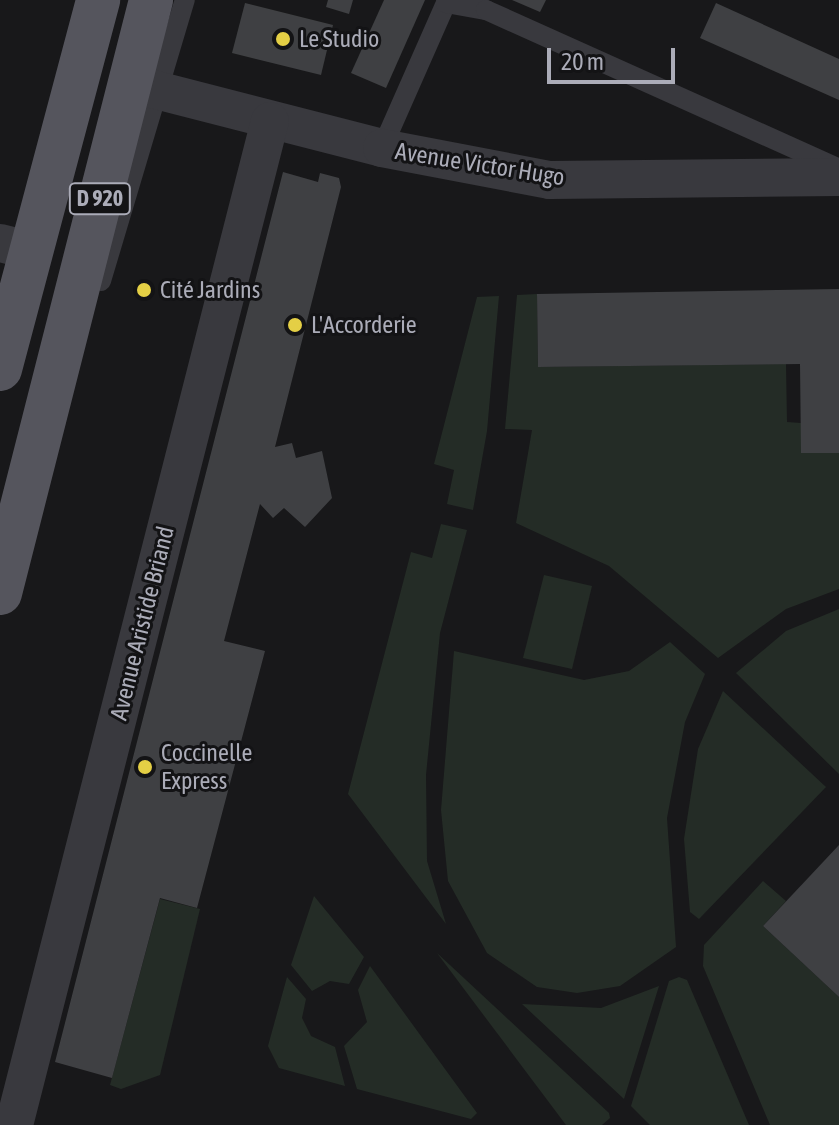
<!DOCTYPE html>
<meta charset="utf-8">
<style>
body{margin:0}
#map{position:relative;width:839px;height:1125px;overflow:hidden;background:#18181a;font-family:"Asap Condensed",sans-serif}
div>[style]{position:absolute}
.green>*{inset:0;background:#242c26}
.building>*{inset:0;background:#3f4043}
.lane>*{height:20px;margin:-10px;padding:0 10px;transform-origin:10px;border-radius:10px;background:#39393e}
.street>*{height:38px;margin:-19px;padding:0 19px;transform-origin:19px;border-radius:19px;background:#39393e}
.primary>*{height:44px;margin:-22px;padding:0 22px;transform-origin:22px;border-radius:22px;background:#55555d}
.dots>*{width:22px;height:22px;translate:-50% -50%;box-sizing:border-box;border:4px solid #131315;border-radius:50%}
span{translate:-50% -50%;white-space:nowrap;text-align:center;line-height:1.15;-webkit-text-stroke:6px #131315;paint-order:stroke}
.shield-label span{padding:2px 6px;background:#131315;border:2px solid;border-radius:6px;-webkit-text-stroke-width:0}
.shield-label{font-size:22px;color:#abacb8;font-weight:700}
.poi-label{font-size:24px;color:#abacb8}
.left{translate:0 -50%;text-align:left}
.street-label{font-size:24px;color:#abacb8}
.scale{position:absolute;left:547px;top:48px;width:128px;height:36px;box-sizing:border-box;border:4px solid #abacb8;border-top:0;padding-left:10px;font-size:24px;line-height:28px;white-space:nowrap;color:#abacb8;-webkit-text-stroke:6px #131315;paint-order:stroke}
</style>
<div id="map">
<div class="green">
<i style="clip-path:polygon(537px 294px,538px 367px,786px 364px,787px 422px,801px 423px,839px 453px,839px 589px,786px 609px,718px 658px,609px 566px,516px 523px,532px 430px,505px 429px,517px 295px)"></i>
<i style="clip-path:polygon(499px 296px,487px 431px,473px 510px,447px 504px,454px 470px,434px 464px,477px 297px)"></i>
<i style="clip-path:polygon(441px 524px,467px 530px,440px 633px,426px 775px,427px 861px,446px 924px,348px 794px,411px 552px,432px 558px)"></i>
<i style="clip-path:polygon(544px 575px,592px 586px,572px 669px,523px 658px)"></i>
<i style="clip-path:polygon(839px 609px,839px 774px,736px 673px,786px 631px)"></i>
<i style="clip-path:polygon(670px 642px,705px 674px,685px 722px,667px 818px,676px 947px,620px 986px,577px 993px,537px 987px,487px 953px,448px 881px,441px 810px,454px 651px,584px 680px,629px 671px)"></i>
<i style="clip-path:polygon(723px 691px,826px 787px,699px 919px,690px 912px,684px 839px,698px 749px)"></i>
<i style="clip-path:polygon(763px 881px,786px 901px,763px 926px,839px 997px,839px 1125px,770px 1125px,703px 966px,704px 945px)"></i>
<i style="clip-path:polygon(314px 896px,364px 957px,349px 984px,330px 981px,312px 991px,291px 965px)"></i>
<i style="clip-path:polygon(160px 899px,200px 909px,160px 1075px,121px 1089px,110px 1085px)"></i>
<i style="clip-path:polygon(437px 953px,609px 1113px,610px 1118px,602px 1125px,566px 1125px)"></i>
<i style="clip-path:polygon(370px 966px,477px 1113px,471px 1119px,357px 1089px,344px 1046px,367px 1022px,358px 990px)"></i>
<i style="clip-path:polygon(287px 977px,306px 999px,302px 1018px,311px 1036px,335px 1047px,345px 1086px,279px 1068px,268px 1046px)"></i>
<i style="clip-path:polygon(679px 977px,687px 980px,749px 1125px,650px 1125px,631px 1106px,669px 981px)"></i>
<i style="clip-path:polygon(659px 986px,624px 1099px,522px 1004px,601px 1008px)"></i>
</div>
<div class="building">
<i style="clip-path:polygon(328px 0,353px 0,349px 14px,326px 7px)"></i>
<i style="clip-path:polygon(384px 0,425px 0,386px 88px,351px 73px)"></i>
<i style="clip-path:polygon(512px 0,546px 0,540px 12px)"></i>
<i style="clip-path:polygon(245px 3px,333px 25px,321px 75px,232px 53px)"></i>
<i style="clip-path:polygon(716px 3px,839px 59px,839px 100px,700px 38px)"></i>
<i style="clip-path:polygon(283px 172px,318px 182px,320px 173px,339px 178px,341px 187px,275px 447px,292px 443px,296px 458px,322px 451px,332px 498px,305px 527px,284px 508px,273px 518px,260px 504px,224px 641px,265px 651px,197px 908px,160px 898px,112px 1078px,55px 1062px)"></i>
<i style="clip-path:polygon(839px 289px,839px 453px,801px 453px,800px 364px,538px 367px,537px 294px)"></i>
<i style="clip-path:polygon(839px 845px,839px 997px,763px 926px)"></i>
</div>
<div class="lane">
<i style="left:382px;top:148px;width:158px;rotate:-66.2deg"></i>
<i style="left:446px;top:3px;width:41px;rotate:9.9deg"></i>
<i style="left:486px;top:10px;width:387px;rotate:24.2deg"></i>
<i style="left:101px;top:281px;width:293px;rotate:-73.4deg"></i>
</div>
<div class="street">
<i style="left:129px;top:83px;width:261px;rotate:14.4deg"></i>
<i style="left:382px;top:148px;width:171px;rotate:10.8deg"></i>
<i style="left:550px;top:180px;width:289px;rotate:-0.6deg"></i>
<i style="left:0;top:243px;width:32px;rotate:14deg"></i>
<i style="left:14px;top:1125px;width:1036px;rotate:-75.7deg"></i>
</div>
<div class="primary">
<i style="left:0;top:369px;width:382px;rotate:-75.1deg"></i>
<i style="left:0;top:593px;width:612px;rotate:-75.71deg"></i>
</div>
<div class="dots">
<i style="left:283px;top:39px;background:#e4cf45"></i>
<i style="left:144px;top:290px;background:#e4cf45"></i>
<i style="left:295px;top:325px;background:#e4cf45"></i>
<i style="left:145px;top:767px;background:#e4cf45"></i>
</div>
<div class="shield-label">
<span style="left:100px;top:199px">D 920</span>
</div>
<div class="poi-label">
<span class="left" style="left:299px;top:39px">Le Studio</span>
<span class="left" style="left:160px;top:290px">Cité Jardins</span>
<span class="left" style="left:311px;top:325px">L'Accorderie</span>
<span class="left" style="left:161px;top:767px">Coccinelle<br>Express</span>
</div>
<div class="street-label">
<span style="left:480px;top:164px;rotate:9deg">Avenue Victor Hugo</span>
<span style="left:142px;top:623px;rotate:-76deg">Avenue Aristide Briand</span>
</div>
<div class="scale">20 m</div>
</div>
